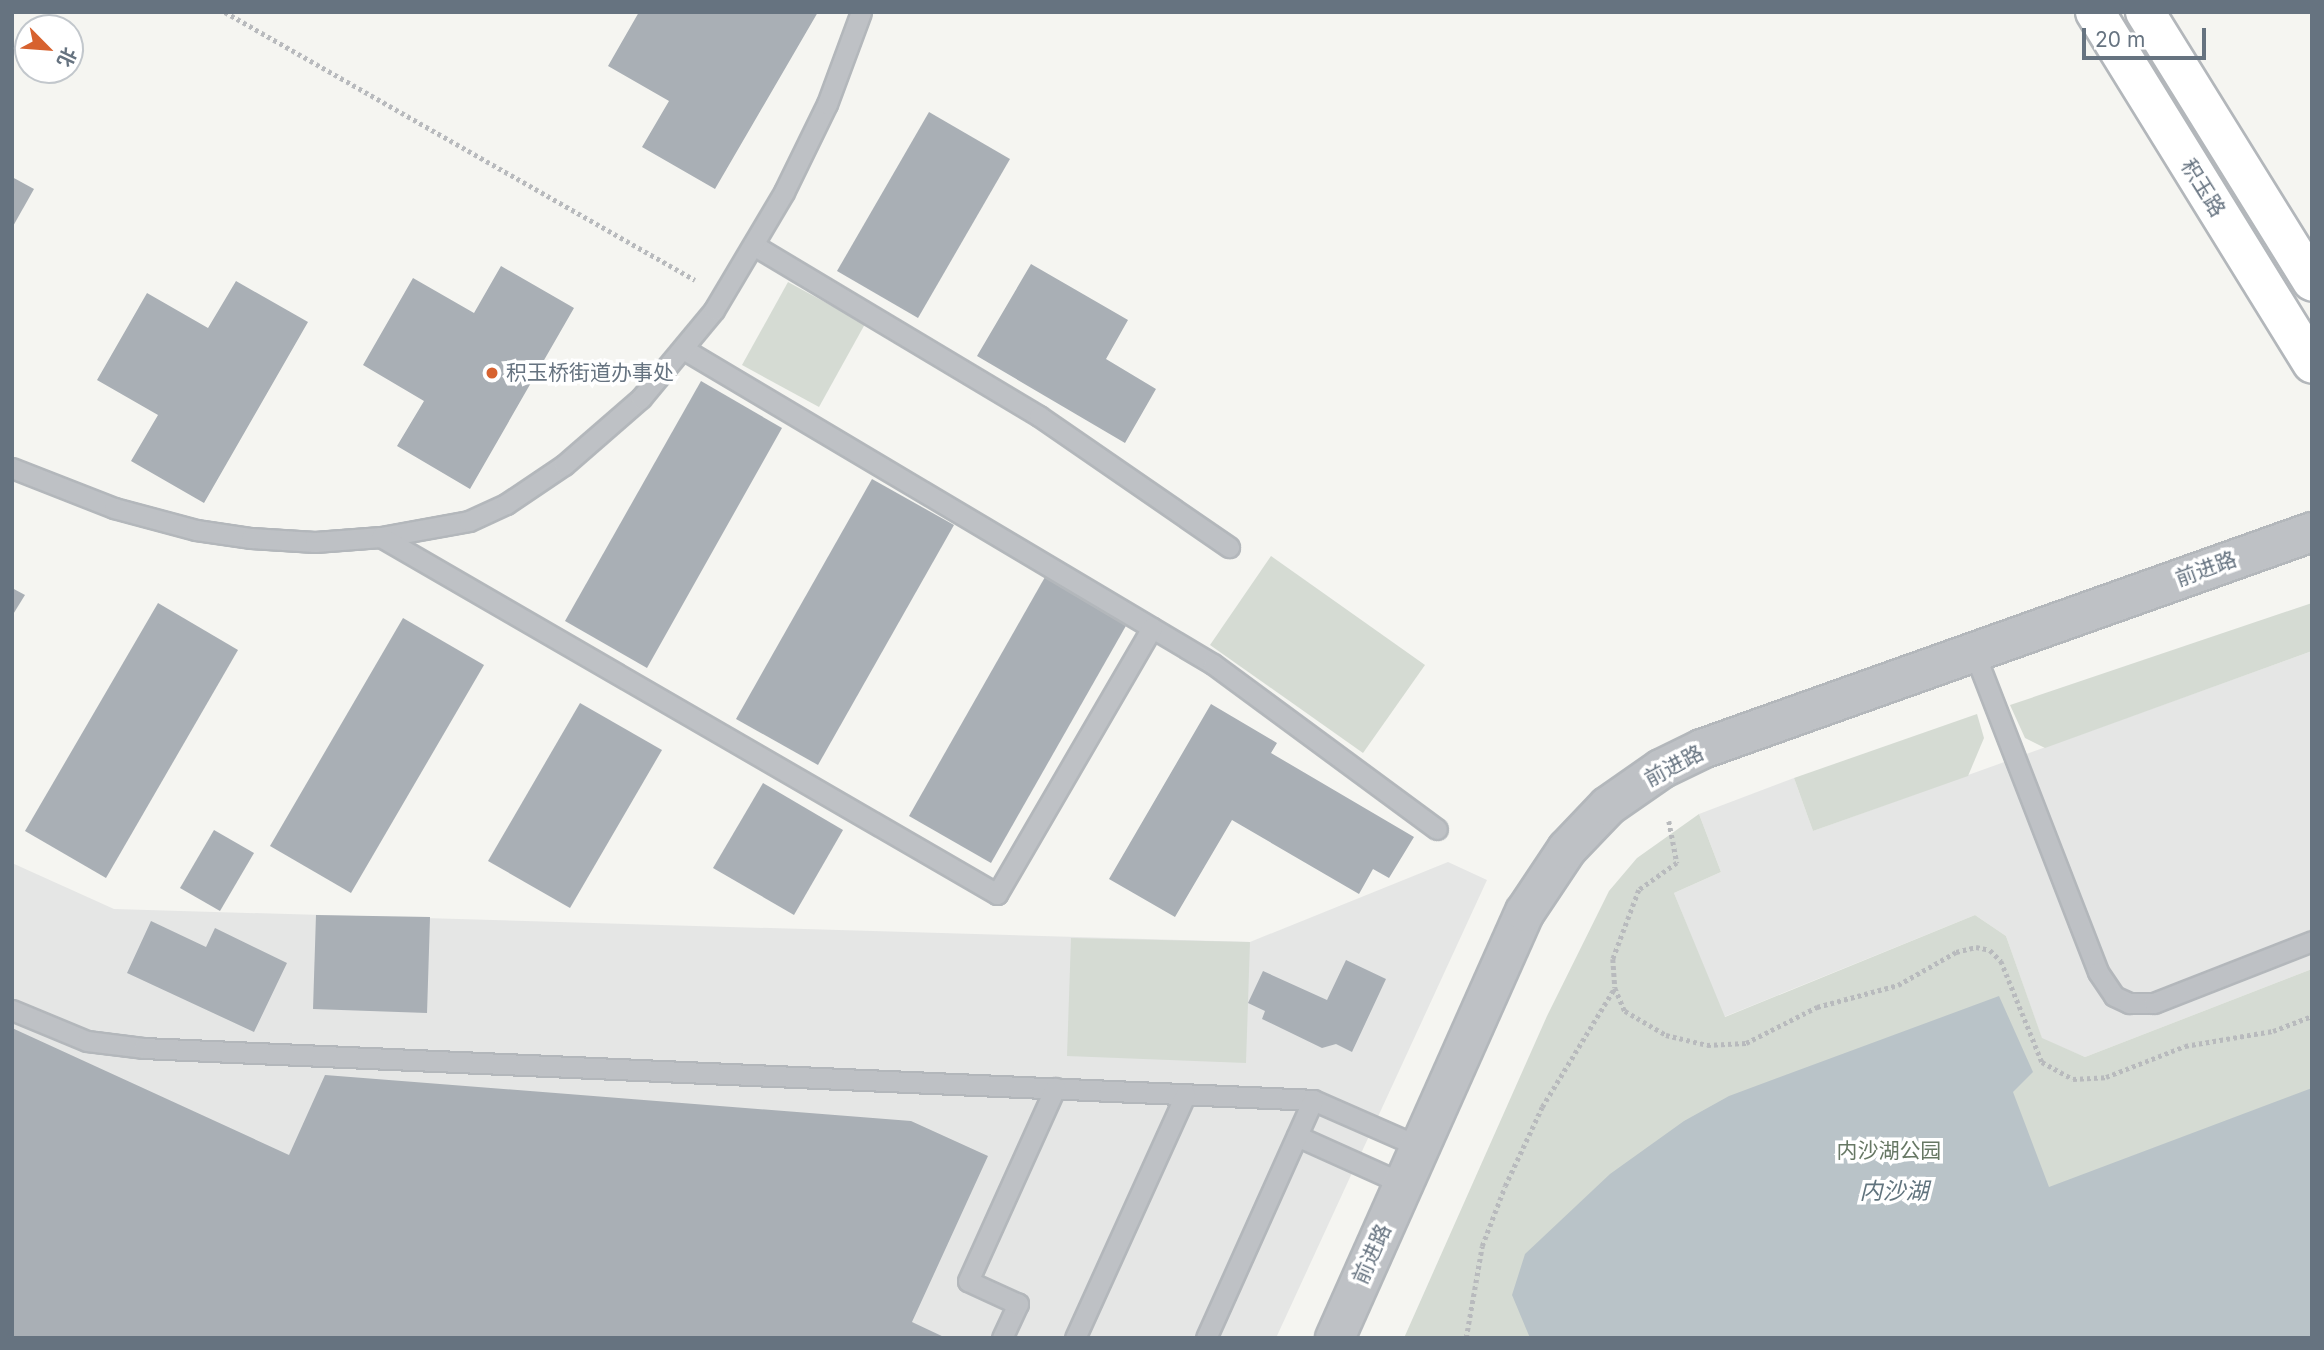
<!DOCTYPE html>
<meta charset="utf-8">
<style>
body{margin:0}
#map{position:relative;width:2324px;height:1350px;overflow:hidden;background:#f5f5f1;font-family:Inter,"Noto Sans SC",sans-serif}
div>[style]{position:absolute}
.built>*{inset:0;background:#e5e6e5}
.green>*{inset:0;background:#d5dbd3}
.water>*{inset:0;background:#b9c3c8}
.building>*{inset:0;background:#a9afb5}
.path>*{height:4.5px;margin-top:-2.25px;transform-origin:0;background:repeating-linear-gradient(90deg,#b8babd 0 3.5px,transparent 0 7px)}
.roads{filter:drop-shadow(2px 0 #b3b7bb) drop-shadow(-2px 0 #b3b7bb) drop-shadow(0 2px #b3b7bb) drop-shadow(0 -2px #b3b7bb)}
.service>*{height:19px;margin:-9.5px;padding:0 9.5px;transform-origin:9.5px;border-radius:9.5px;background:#bec1c5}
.tertiary>*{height:38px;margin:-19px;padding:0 19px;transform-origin:19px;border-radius:19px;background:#bec1c5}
.secondary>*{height:38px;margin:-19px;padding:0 19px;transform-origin:19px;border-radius:19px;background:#fff}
.dots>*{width:19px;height:19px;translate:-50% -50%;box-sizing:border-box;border:4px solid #fff;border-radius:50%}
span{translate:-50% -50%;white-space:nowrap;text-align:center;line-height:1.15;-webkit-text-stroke:7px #fff;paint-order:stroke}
.street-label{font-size:21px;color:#667380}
.poi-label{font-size:21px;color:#667380}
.left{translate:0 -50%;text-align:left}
.park-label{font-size:21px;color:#677864}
.water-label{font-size:23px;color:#61747e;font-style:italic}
.frame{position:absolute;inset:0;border:14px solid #667380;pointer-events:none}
.north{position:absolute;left:14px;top:14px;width:70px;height:70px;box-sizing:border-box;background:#fff;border:2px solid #c2c7cc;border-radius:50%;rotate:115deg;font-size:19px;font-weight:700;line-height:28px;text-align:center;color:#667380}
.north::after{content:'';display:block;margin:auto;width:24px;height:32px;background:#d7622f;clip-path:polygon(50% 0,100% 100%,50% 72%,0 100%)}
.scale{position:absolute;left:2082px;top:28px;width:124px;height:32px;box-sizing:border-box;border:4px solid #667380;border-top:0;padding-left:9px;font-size:21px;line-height:24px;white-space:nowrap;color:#667380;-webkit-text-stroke:5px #fff;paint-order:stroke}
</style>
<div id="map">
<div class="built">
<i style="clip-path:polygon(2312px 651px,2312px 969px,2085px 1057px,2042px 1039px,2006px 936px,1975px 915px,1724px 1017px,1674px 893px,1721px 872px,1699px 814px,1794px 778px,1813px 831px)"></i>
<i style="clip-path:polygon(1448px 862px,1487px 880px,1276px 1338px,12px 1338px,12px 863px,114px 909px,1250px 942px)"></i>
</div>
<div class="green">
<i style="clip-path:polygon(788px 282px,865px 324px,819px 407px,742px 365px)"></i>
<i style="clip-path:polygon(1271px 556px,1425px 665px,1363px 753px,1210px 645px)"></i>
<i style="clip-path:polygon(2312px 603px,2312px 651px,2045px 748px,2025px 738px,2010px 705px)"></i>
<i style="clip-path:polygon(1977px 714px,1984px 738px,1968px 776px,1813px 831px,1794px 778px)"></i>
<i style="clip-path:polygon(1699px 814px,1721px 872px,1674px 893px,1725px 1017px,1975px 915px,2006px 936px,2042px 1038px,2085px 1057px,2312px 969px,2312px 1338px,1404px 1338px,1547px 1016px,1609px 891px,1637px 858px)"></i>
<i style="clip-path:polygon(1071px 938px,1250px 942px,1246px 1063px,1067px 1056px)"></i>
</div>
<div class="water">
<i style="clip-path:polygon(1999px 996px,2033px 1072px,2013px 1092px,2049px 1187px,2312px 1088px,2312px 1338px,1530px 1338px,1512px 1295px,1525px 1254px,1610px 1174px,1684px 1121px,1729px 1096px)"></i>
</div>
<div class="building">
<i style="clip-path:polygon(639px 12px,818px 12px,715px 189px,642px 147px,669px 101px,608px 66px)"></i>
<i style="clip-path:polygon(929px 112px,1010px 159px,918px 318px,837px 271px)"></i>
<i style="clip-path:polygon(12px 177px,34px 189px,12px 228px)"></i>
<i style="clip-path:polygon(1031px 264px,1128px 320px,1106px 359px,1156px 389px,1125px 443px,977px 356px)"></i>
<i style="clip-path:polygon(501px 266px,574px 308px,470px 489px,397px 446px,424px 401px,363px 365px,413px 278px,474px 313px)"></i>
<i style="clip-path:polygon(236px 281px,308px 322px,204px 503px,131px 461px,158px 415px,97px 380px,147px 293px,208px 328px)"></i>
<i style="clip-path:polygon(701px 381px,782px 428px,647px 668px,565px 621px)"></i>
<i style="clip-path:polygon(872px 479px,954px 525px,818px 765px,736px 719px)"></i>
<i style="clip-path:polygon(1045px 577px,1127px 624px,991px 863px,909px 816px)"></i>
<i style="clip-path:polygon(12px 588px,25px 595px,12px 616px)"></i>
<i style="clip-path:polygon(158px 603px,238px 650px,106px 878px,25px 831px)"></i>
<i style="clip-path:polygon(403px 618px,484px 665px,351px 893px,270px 846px)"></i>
<i style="clip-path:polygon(580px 703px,662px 750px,570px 908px,488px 861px)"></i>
<i style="clip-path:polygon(1211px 704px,1277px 743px,1271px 753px,1414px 837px,1389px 878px,1373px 869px,1359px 894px,1232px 820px,1175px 917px,1109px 879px)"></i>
<i style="clip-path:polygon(763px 783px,843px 830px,794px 915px,713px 868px)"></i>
<i style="clip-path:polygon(214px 830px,254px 853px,220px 911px,180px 888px)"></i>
<i style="clip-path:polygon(316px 915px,430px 917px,427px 1013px,313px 1009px)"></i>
<i style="clip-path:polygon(151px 921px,206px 947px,215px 928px,287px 963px,254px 1032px,127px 973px)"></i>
<i style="clip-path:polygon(1346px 960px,1386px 979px,1352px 1052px,1336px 1044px,1322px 1048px,1262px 1019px,1265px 1011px,1248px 1003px,1263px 971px,1327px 1000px)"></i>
<i style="clip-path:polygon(12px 1028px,289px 1155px,325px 1075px,911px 1121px,988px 1156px,912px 1322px,946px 1338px,12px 1338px)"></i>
</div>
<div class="path">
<i style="left:225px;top:12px;width:541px;rotate:29.69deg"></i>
<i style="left:1669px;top:821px;width:43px;rotate:79.2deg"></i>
<i style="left:1677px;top:863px;width:47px;rotate:144.6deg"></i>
<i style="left:1639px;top:890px;width:74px;rotate:110.6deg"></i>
<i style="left:1613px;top:959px;width:29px;rotate:86deg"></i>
<i style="left:1615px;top:988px;width:25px;rotate:67deg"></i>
<i style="left:1625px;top:1011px;width:48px;rotate:30.3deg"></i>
<i style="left:1666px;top:1035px;width:42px;rotate:13.7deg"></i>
<i style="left:1707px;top:1045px;width:39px;rotate:-3deg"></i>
<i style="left:1746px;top:1043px;width:80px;rotate:-26.9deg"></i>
<i style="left:1817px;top:1007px;width:84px;rotate:-15.2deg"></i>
<i style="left:1898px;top:985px;width:67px;rotate:-29.6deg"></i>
<i style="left:1956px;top:952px;width:21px;rotate:-14deg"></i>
<i style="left:1976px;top:947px;width:14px;rotate:12deg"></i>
<i style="left:1990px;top:950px;width:16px;rotate:45deg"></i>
<i style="left:2001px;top:961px;width:109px;rotate:67.9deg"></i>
<i style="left:2042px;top:1062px;width:35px;rotate:29deg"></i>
<i style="left:2073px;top:1079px;width:33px;rotate:-3deg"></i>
<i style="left:2106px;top:1077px;width:85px;rotate:-21.4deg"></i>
<i style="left:2185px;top:1046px;width:89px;rotate:-9.7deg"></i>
<i style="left:2273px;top:1031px;width:42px;rotate:-21deg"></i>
<i style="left:1466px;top:1338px;width:93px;rotate:-80.1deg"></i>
<i style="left:1482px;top:1246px;width:64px;rotate:-69deg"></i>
<i style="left:1505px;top:1186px;width:87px;rotate:-64.9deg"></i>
<i style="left:1542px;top:1107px;width:138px;rotate:-58.6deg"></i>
</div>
<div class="roads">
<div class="service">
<i style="left:755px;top:246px;width:331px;rotate:30.9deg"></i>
<i style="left:1039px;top:416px;width:231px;rotate:34.6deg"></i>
<i style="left:685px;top:350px;width:614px;rotate:30.74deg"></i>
<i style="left:1213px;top:664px;width:278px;rotate:36.4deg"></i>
<i style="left:12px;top:468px;width:110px;rotate:21.4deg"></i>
<i style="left:114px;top:508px;width:85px;rotate:15deg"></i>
<i style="left:196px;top:530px;width:56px;rotate:8.3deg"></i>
<i style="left:251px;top:538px;width:64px;rotate:3.6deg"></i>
<i style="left:315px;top:542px;width:66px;rotate:-4.3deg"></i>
<i style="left:381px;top:537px;width:89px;rotate:-10.3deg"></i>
<i style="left:469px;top:521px;width:41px;rotate:-24.7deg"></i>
<i style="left:506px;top:504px;width:70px;rotate:-33.9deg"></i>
<i style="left:564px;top:465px;width:102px;rotate:-41deg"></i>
<i style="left:641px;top:398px;width:114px;rotate:-50.3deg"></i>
<i style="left:714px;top:310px;width:137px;rotate:-59.3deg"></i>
<i style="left:784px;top:192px;width:98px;rotate:-64deg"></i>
<i style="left:827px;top:104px;width:98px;rotate:-69.7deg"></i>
<i style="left:381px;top:537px;width:712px;rotate:30.09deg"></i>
<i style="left:997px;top:894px;width:308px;rotate:-59.8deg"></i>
<i style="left:1974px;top:652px;width:343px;rotate:68.8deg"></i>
<i style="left:2098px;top:972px;width:29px;rotate:56deg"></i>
<i style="left:2114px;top:996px;width:17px;rotate:25deg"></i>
<i style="left:2129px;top:1003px;width:25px"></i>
<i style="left:2154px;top:1003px;width:170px;rotate:-21.4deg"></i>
<i style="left:12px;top:1010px;width:81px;rotate:22.5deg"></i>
<i style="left:87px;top:1041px;width:56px;rotate:7.1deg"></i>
<i style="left:143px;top:1048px;width:1171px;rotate:2.54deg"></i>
<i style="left:1313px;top:1100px;width:117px;rotate:23.7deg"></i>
<i style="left:1297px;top:1136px;width:117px;rotate:24.2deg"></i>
<i style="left:1002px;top:1338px;width:38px;rotate:-65deg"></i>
<i style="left:1018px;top:1304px;width:55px;rotate:-155.3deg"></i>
<i style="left:968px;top:1281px;width:212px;rotate:-65.7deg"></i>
<i style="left:1075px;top:1338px;width:267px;rotate:-65.6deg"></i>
<i style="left:1206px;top:1338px;width:261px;rotate:-65.8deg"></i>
</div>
<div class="tertiary">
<i style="left:1335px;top:1338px;width:466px;rotate:-66deg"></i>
<i style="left:1525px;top:912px;width:76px;rotate:-56.3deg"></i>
<i style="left:1567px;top:849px;width:59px;rotate:-46.4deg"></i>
<i style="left:1608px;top:806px;width:65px;rotate:-34.9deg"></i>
<i style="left:1661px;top:769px;width:46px;rotate:-26deg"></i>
<i style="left:1702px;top:749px;width:647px;rotate:-19.58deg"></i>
</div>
<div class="secondary">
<i style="left:2095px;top:12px;width:413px;rotate:58.3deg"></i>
<i style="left:2145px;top:12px;width:317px;rotate:58.2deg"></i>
</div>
</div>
<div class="dots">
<i style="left:492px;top:373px;background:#d7622f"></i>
</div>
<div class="street-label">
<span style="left:2203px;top:188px;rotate:58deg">积玉路</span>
<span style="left:2206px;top:569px;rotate:-20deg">前进路</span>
<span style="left:1674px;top:766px;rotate:-28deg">前进路</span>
<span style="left:1372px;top:1254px;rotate:-66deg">前进路</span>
</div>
<div class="poi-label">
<span class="left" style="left:506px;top:373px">积玉桥街道办事处</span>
</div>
<div class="park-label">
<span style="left:1889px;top:1151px">内沙湖公园</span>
</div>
<div class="water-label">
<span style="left:1894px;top:1191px">内沙湖</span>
</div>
<div class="frame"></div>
<div class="north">北</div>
<div class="scale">20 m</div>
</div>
